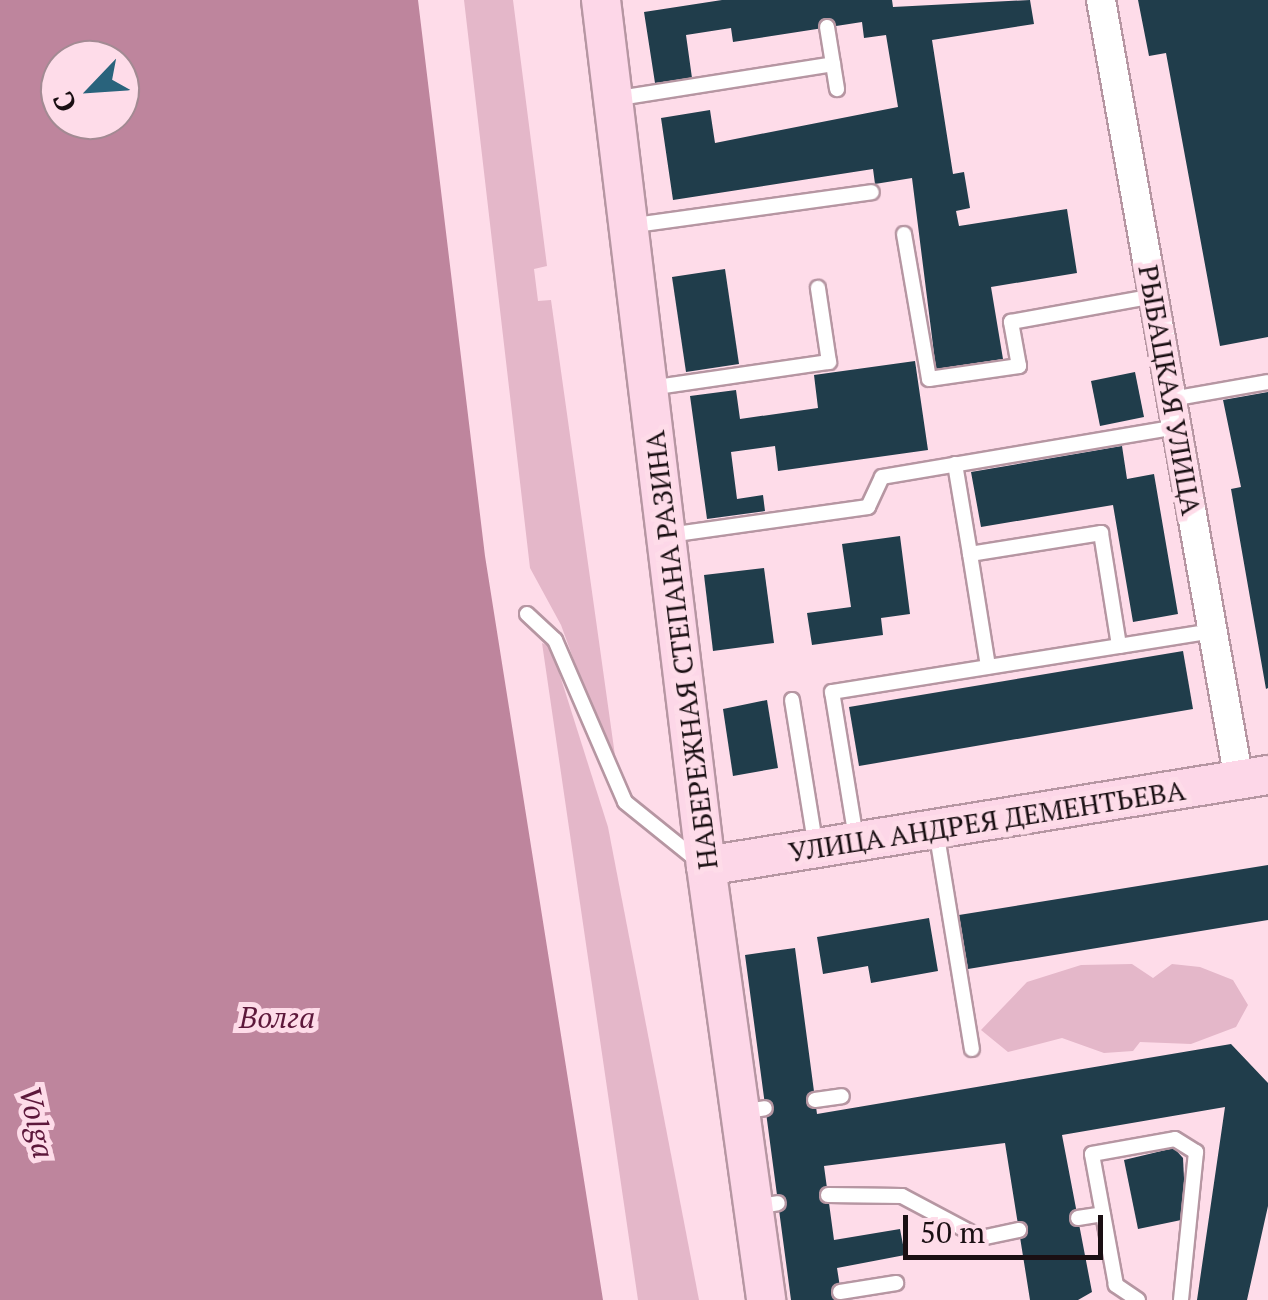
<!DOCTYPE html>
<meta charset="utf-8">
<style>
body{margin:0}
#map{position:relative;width:1268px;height:1300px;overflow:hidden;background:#fedce9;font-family:"PT Serif",serif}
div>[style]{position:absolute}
.green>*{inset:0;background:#e4b7c9}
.water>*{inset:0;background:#be859d}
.building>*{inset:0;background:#203d4b}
.roads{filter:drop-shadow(2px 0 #b696a2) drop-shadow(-2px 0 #b696a2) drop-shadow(0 2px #b696a2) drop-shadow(0 -2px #b696a2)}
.lane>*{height:14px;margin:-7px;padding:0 7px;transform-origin:7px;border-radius:7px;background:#fff}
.street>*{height:28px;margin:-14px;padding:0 14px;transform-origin:14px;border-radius:14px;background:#fff}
.secondary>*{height:38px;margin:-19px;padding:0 19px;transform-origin:19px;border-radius:19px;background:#fdd7e8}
span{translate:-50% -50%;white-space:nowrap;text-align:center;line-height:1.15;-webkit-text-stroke:10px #fedce9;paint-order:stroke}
.street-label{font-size:28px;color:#1a0f13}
.water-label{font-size:30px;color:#5d183b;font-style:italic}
.north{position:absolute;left:40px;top:40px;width:100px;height:100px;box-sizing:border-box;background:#fedce9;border:2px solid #a38a93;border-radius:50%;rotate:245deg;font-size:28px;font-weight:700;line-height:40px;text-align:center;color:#1a0f13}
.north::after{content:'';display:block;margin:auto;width:35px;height:45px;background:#29637c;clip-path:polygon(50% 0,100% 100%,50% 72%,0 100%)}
.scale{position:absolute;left:903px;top:1215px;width:200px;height:45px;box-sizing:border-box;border:5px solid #1a0f13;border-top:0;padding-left:12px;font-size:30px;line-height:35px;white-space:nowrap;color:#1a0f13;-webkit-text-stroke:8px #fedce9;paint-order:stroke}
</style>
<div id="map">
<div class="green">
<i style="clip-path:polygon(464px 0,513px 0,547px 266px,534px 269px,538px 301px,551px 300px,619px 784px,561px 625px,530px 568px)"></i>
<i style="clip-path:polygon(542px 643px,551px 647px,608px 827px,699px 1300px,638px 1300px)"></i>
<i style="clip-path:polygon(1132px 964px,1153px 978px,1172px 964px,1200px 967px,1233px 980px,1248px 1005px,1236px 1027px,1191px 1044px,1140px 1042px,1133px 1051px,1104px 1053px,1062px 1038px,1008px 1052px,981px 1030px,1027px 982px,1081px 965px)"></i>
</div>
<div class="water">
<i style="clip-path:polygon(evenodd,0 0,418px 0,485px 556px,603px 1300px,0 1300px,0 0,60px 60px,120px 60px,120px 120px,60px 120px,60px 60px)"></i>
</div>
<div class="building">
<i style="clip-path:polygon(722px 0,892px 0,893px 7px,1030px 0,1034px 24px,932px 40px,953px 174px,964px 172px,970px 208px,956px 211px,959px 226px,1067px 209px,1077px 273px,991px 287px,1003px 359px,936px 369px,912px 178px,875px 184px,873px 169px,673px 200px,661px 118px,710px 110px,715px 143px,898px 107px,886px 35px,864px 38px,862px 22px,733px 42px,731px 28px,686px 35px,692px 78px,655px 83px,644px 12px)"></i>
<i style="clip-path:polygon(1138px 0,1268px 0,1268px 337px,1220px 346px,1166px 53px,1149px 56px)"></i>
<i style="clip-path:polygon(725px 269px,739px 364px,686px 372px,672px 277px)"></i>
<i style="clip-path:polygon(915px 361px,928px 450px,778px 471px,775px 446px,731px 452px,737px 499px,763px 495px,765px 511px,707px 519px,690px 396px,736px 390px,740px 419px,818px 408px,814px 375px)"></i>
<i style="clip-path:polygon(1135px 372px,1144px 417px,1100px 426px,1091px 381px)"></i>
<i style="clip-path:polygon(1268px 392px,1268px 688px,1266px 689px,1231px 489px,1241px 487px,1223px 400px)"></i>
<i style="clip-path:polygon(1122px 446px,1127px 479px,1154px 474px,1178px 614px,1133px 622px,1113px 505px,981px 527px,971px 472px)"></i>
<i style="clip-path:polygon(900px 536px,910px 614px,881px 618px,883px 635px,812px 645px,807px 613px,851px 607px,842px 544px)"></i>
<i style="clip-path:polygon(764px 568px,774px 643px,713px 651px,704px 575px)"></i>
<i style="clip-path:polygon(1183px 651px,1193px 709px,859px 766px,849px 707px)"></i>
<i style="clip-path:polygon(767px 700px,778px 768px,733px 776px,723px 709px)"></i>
<i style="clip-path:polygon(1268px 865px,1268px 920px,968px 969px,959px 915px)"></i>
<i style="clip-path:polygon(929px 918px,938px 971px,871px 983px,868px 966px,823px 974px,817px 937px)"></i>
<i style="clip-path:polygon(795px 948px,817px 1114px,1231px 1044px,1268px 1083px,1268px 1206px,1247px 1300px,1197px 1300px,1225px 1107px,1062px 1135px,1092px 1292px,1078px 1300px,1030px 1300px,1005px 1143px,824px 1166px,834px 1240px,900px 1229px,905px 1255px,837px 1268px,842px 1300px,791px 1300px,745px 955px)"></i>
<i style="clip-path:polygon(1174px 1148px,1183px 1158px,1186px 1219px,1138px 1229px,1124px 1160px)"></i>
</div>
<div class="roads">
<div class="lane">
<i style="left:827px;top:27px;width:63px;rotate:80.8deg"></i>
<i style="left:613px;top:99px;width:223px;rotate:-9deg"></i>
<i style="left:628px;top:226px;width:246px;rotate:-7.9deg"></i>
<i style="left:904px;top:234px;width:147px;rotate:80.2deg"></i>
<i style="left:929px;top:379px;width:91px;rotate:-8.2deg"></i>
<i style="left:1019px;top:366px;width:45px;rotate:-100.3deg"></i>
<i style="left:1011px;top:322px;width:145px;rotate:-10.3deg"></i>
<i style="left:650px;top:388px;width:181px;rotate:-8.3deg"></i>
<i style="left:829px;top:362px;width:75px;rotate:-98.5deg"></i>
<i style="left:1172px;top:399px;width:97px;rotate:-10deg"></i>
<i style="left:955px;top:464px;width:91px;rotate:80.5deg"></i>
<i style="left:970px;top:554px;width:133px;rotate:-9.1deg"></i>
<i style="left:1101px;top:533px;width:114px;rotate:80.9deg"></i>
<i style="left:1119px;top:646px;width:95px;rotate:-9.1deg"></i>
<i style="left:669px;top:535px;width:201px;rotate:-8deg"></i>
<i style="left:868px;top:507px;width:33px;rotate:-65deg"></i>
<i style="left:882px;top:477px;width:299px;rotate:-9.6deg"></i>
<i style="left:970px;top:554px;width:114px;rotate:80.9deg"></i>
<i style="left:527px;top:614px;width:38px;rotate:43deg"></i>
<i style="left:555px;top:640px;width:176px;rotate:66.6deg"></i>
<i style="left:625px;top:802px;width:92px;rotate:38.9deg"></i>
<i style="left:792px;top:700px;width:150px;rotate:80.8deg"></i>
<i style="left:936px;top:830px;width:222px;rotate:80.7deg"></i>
<i style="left:856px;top:838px;width:148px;rotate:-99.3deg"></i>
<i style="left:832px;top:692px;width:291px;rotate:-9.1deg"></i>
<i style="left:815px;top:1100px;width:27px;rotate:-8deg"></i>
<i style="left:741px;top:1112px;width:24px;rotate:-9deg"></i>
<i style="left:828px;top:1195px;width:74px;rotate:0.8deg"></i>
<i style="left:902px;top:1196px;width:89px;rotate:28deg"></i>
<i style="left:981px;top:1238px;width:39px;rotate:-12deg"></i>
<i style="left:754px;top:1207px;width:24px;rotate:-9deg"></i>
<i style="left:1078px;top:1218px;width:25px;rotate:-9deg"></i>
<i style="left:840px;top:1292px;width:57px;rotate:-9.1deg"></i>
<i style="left:1138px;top:1300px;width:27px;rotate:-146deg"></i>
<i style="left:1116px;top:1285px;width:133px;rotate:-100.4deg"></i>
<i style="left:1092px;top:1154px;width:84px;rotate:-10.2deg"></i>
<i style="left:1175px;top:1139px;width:25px;rotate:32deg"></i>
<i style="left:1196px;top:1152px;width:149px;rotate:95.8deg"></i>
</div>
<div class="street">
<i style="left:1101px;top:0;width:792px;rotate:79.97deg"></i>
</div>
<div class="secondary">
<i style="left:601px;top:0;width:872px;rotate:83.09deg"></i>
<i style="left:706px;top:866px;width:438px;rotate:82.1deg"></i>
<i style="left:706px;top:866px;width:569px;rotate:-9.2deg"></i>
</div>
</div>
<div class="street-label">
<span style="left:1170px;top:390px;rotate:80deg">РЫБАЦКАЯ УЛИЦА</span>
<span style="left:681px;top:650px;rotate:-97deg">НАБЕРЕЖНАЯ СТЕПАНА РАЗИНА</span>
<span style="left:987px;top:821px;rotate:-9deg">УЛИЦА АНДРЕЯ ДЕМЕНТЬЕВА</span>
</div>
<div class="water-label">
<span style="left:277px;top:1017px">Волга</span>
<span style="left:37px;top:1122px;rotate:78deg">Volga</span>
</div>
<div class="north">С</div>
<div class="scale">50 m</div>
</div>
